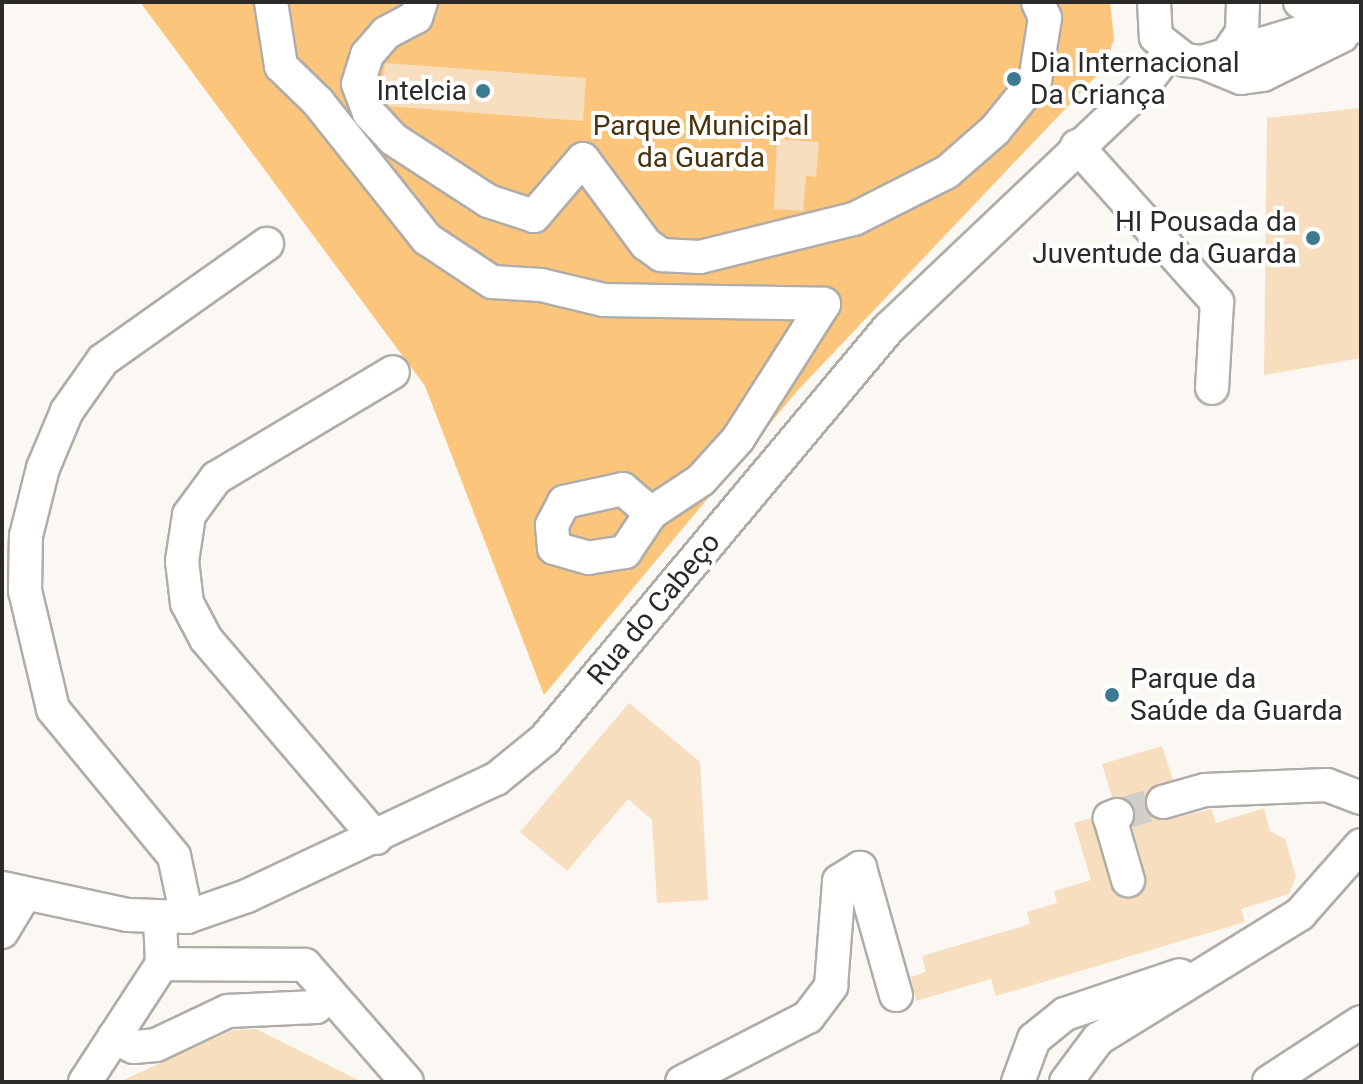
<!DOCTYPE html>
<meta charset="utf-8">
<style>
body{margin:0}
#map{position:relative;width:1363px;height:1084px;overflow:hidden;background:#fbf7f2;font-family:Roboto,sans-serif}
div>[style]{position:absolute}
.green>*{inset:0;background:#fbc67c}
.building>*{inset:0;background:#f7debe}
.minor-tunnel>*{height:32px;margin-top:-16px;transform-origin:0;background:repeating-linear-gradient(90deg,#d2ceca 0 32px,transparent 0 48px)}
.roads{filter:drop-shadow(2px 0 #b0aca8) drop-shadow(-2px 0 #b0aca8) drop-shadow(0 2px #b0aca8) drop-shadow(0 -2px #b0aca8)}
.minor>*{height:32px;margin:-16px;padding:0 16px;transform-origin:16px;border-radius:16px;background:#fff}
.dots>*{width:22px;height:22px;translate:-50% -50%;box-sizing:border-box;border:4px solid #fff;border-radius:50%}
span{translate:-50% -50%;white-space:nowrap;text-align:center;line-height:1.15;-webkit-text-stroke:8px #fff;paint-order:stroke}
.poi-label{font-size:28px;color:#2c2a28}
.left{translate:0 -50%;text-align:left}
.right{translate:-100% -50%;text-align:right}
.park-label{font-size:28px;color:#4a320c}
.street-label{font-size:28px;color:#2c2a28}
.frame{position:absolute;inset:0;border:4px solid #2c2a28;pointer-events:none}
</style>
<div id="map">
<div class="green">
<i style="clip-path:polygon(140px 2px,1110px 2px,1114px 39px,1105px 67px,798px 390px,544px 695px,425px 386px)"></i>
</div>
<div class="building">
<i style="clip-path:polygon(385px 63px,586px 78px,583px 121px,388px 106px,381px 90px)"></i>
<i style="clip-path:polygon(1361px 108px,1361px 358px,1264px 375px,1267px 118px)"></i>
<i style="clip-path:polygon(777px 139px,819px 142px,816px 177px,806px 176px,803px 211px,774px 209px)"></i>
<i style="clip-path:polygon(629px 703px,700px 762px,708px 900px,657px 903px,652px 820px,628px 799px,567px 871px,520px 832px)"></i>
<i style="clip-path:polygon(1162px 746px,1173px 780px,1149px 789px,1149px 815px,1167px 820px,1211px 809px,1216px 823px,1264px 808px,1270px 831px,1285px 839px,1296px 877px,1289px 894px,1241px 909px,1245px 922px,996px 996px,991px 979px,916px 1001px,911px 977px,926px 972px,922px 956px,1030px 924px,1027px 912px,1057px 903px,1054px 891px,1091px 880px,1074px 823px,1091px 818px,1114px 893px,1124px 899px,1141px 894px,1146px 875px,1132px 826px,1135px 808px,1128px 799px,1112px 797px,1102px 764px)"></i>
<i style="clip-path:polygon(256px 1029px,362px 1082px,119px 1082px,233px 1030px)"></i>
</div>
<div class="minor-tunnel">
<i style="left:1117px;top:815px;width:48px;rotate:-15.8deg"></i>
</div>
<div class="roads">
<div class="minor">
<i style="left:271px;top:2px;width:65px;rotate:81.1deg"></i>
<i style="left:281px;top:66px;width:52px;rotate:44.2deg"></i>
<i style="left:318px;top:102px;width:175px;rotate:51.5deg"></i>
<i style="left:427px;top:239px;width:78px;rotate:33.5deg"></i>
<i style="left:492px;top:282px;width:49px;rotate:3.5deg"></i>
<i style="left:541px;top:285px;width:65px;rotate:13.4deg"></i>
<i style="left:604px;top:300px;width:220px;rotate:1deg"></i>
<i style="left:824px;top:304px;width:160px;rotate:122.5deg"></i>
<i style="left:738px;top:439px;width:55px;rotate:132.1deg"></i>
<i style="left:701px;top:480px;width:60px;rotate:146.6deg"></i>
<i style="left:651px;top:513px;width:47px;rotate:123.7deg"></i>
<i style="left:625px;top:552px;width:36px;rotate:171deg"></i>
<i style="left:589px;top:558px;width:36px;rotate:-164deg"></i>
<i style="left:554px;top:548px;width:23px;rotate:-95deg"></i>
<i style="left:552px;top:525px;width:26px;rotate:-62deg"></i>
<i style="left:564px;top:502px;width:60px;rotate:-12.4deg"></i>
<i style="left:623px;top:489px;width:37px;rotate:41deg"></i>
<i style="left:421px;top:2px;width:16px;rotate:108deg"></i>
<i style="left:416px;top:17px;width:34px;rotate:152deg"></i>
<i style="left:386px;top:33px;width:29px;rotate:131deg"></i>
<i style="left:367px;top:55px;width:30px;rotate:107deg"></i>
<i style="left:358px;top:84px;width:31px;rotate:69deg"></i>
<i style="left:369px;top:113px;width:35px;rotate:47deg"></i>
<i style="left:393px;top:139px;width:113px;rotate:33.1deg"></i>
<i style="left:488px;top:201px;width:48px;rotate:18.1deg"></i>
<i style="left:534px;top:216px;width:75px;rotate:-49.3deg"></i>
<i style="left:583px;top:159px;width:106px;rotate:53.5deg"></i>
<i style="left:646px;top:244px;width:19px;rotate:36deg"></i>
<i style="left:661px;top:255px;width:39px;rotate:3deg"></i>
<i style="left:700px;top:257px;width:159px;rotate:-13.9deg"></i>
<i style="left:854px;top:219px;width:104px;rotate:-26.8deg"></i>
<i style="left:947px;top:172px;width:64px;rotate:-41.2deg"></i>
<i style="left:995px;top:130px;width:63px;rotate:-50.8deg"></i>
<i style="left:1035px;top:81px;width:64px;rotate:-81deg"></i>
<i style="left:1045px;top:18px;width:17px;rotate:-114deg"></i>
<i style="left:1154px;top:2px;width:35px;rotate:87deg"></i>
<i style="left:1156px;top:37px;width:37px;rotate:38deg"></i>
<i style="left:1185px;top:60px;width:17px;rotate:7deg"></i>
<i style="left:1202px;top:62px;width:108px;rotate:-16.8deg"></i>
<i style="left:1305px;top:31px;width:56px;rotate:-5.1deg"></i>
<i style="left:1300px;top:2px;width:61px"></i>
<i style="left:1230px;top:50px;width:22px;rotate:-56deg"></i>
<i style="left:1242px;top:32px;width:30px;rotate:-88deg"></i>
<i style="left:1202px;top:62px;width:42px;rotate:22.3deg"></i>
<i style="left:1241px;top:78px;width:22px;rotate:-8deg"></i>
<i style="left:1263px;top:75px;width:88px;rotate:-26.3deg"></i>
<i style="left:1077px;top:146px;width:210px;rotate:48.1deg"></i>
<i style="left:1217px;top:302px;width:86px;rotate:93.3deg"></i>
<i style="left:1163px;top:802px;width:44px;rotate:-15.9deg"></i>
<i style="left:1205px;top:790px;width:122px;rotate:-2.3deg"></i>
<i style="left:1327px;top:785px;width:36px;rotate:21deg"></i>
<i style="left:1117px;top:815px;width:8px;rotate:157deg"></i>
<i style="left:1110px;top:818px;width:65px;rotate:73.8deg"></i>
<i style="left:376px;top:838px;width:262px;rotate:-130.5deg"></i>
<i style="left:206px;top:639px;width:41px;rotate:-117.8deg"></i>
<i style="left:187px;top:603px;width:42px;rotate:-96.8deg"></i>
<i style="left:182px;top:561px;width:47px;rotate:-81.3deg"></i>
<i style="left:189px;top:515px;width:46px;rotate:-53.9deg"></i>
<i style="left:216px;top:478px;width:206px;rotate:-30.9deg"></i>
<i style="left:2px;top:888px;width:129px;rotate:12.1deg"></i>
<i style="left:128px;top:915px;width:59px;rotate:1.9deg"></i>
<i style="left:187px;top:917px;width:64px;rotate:-19.3deg"></i>
<i style="left:247px;top:896px;width:275px;rotate:-25.2deg"></i>
<i style="left:496px;top:779px;width:63px;rotate:-39.2deg"></i>
<i style="left:545px;top:739px;width:535px;rotate:-50.08deg"></i>
<i style="left:888px;top:329px;width:349px;rotate:-43.5deg"></i>
<i style="left:1141px;top:89px;width:46px;rotate:-52.9deg"></i>
<i style="left:187px;top:917px;width:62px;rotate:-102deg"></i>
<i style="left:174px;top:856px;width:190px;rotate:-129.5deg"></i>
<i style="left:53px;top:709px;width:121px;rotate:-103.3deg"></i>
<i style="left:25px;top:591px;width:55px;rotate:-89deg"></i>
<i style="left:26px;top:536px;width:70px;rotate:-76deg"></i>
<i style="left:43px;top:468px;width:62px;rotate:-67.2deg"></i>
<i style="left:67px;top:411px;width:62px;rotate:-54.8deg"></i>
<i style="left:103px;top:360px;width:201px;rotate:-35.3deg"></i>
<i style="left:2px;top:932px;width:44px;rotate:-58.8deg"></i>
<i style="left:162px;top:964px;width:143px;rotate:0.4deg"></i>
<i style="left:305px;top:965px;width:155px;rotate:48.9deg"></i>
<i style="left:114px;top:1037px;width:22px;rotate:27deg"></i>
<i style="left:134px;top:1047px;width:22px;rotate:-5deg"></i>
<i style="left:156px;top:1045px;width:80px;rotate:-25.3deg"></i>
<i style="left:228px;top:1011px;width:88px;rotate:-2.6deg"></i>
<i style="left:316px;top:1007px;width:19px;rotate:-39deg"></i>
<i style="left:85px;top:1082px;width:141px;rotate:-56.9deg"></i>
<i style="left:162px;top:964px;width:45px;rotate:-92.5deg"></i>
<i style="left:682px;top:1082px;width:142px;rotate:-27.3deg"></i>
<i style="left:808px;top:1017px;width:39px;rotate:-53deg"></i>
<i style="left:831px;top:986px;width:105px;rotate:-85.6deg"></i>
<i style="left:839px;top:881px;width:25px;rotate:-32deg"></i>
<i style="left:860px;top:868px;width:132px;rotate:74.2deg"></i>
<i style="left:1018px;top:1082px;width:46px;rotate:-69.6deg"></i>
<i style="left:1034px;top:1039px;width:40px;rotate:-39deg"></i>
<i style="left:1065px;top:1014px;width:121px;rotate:-18.7deg"></i>
<i style="left:1066px;top:1082px;width:54px;rotate:-53.3deg"></i>
<i style="left:1098px;top:1039px;width:238px;rotate:-31.7deg"></i>
<i style="left:1300px;top:914px;width:92px;rotate:-48.5deg"></i>
<i style="left:1269px;top:1082px;width:110px;rotate:-33.1deg"></i>
</div>
</div>
<div class="dots">
<i style="left:1014px;top:79px;background:#3d7a90"></i>
<i style="left:483px;top:91px;background:#3d7a90"></i>
<i style="left:1313px;top:238px;background:#3d7a90"></i>
<i style="left:1112px;top:695px;background:#3d7a90"></i>
</div>
<div class="poi-label">
<span class="left" style="left:1030px;top:79px">Dia Internacional<br>Da Criança</span>
<span class="right" style="left:467px;top:91px">Intelcia</span>
<span class="right" style="left:1297px;top:238px">HI Pousada da<br>Juventude da Guarda</span>
<span class="left" style="left:1130px;top:695px">Parque da<br>Saúde da Guarda</span>
</div>
<div class="park-label">
<span style="left:701px;top:142px">Parque Municipal<br>da Guarda</span>
</div>
<div class="street-label">
<span style="left:654px;top:609px;rotate:-50deg">Rua do Cabeço</span>
</div>
<div class="frame"></div>
</div>
